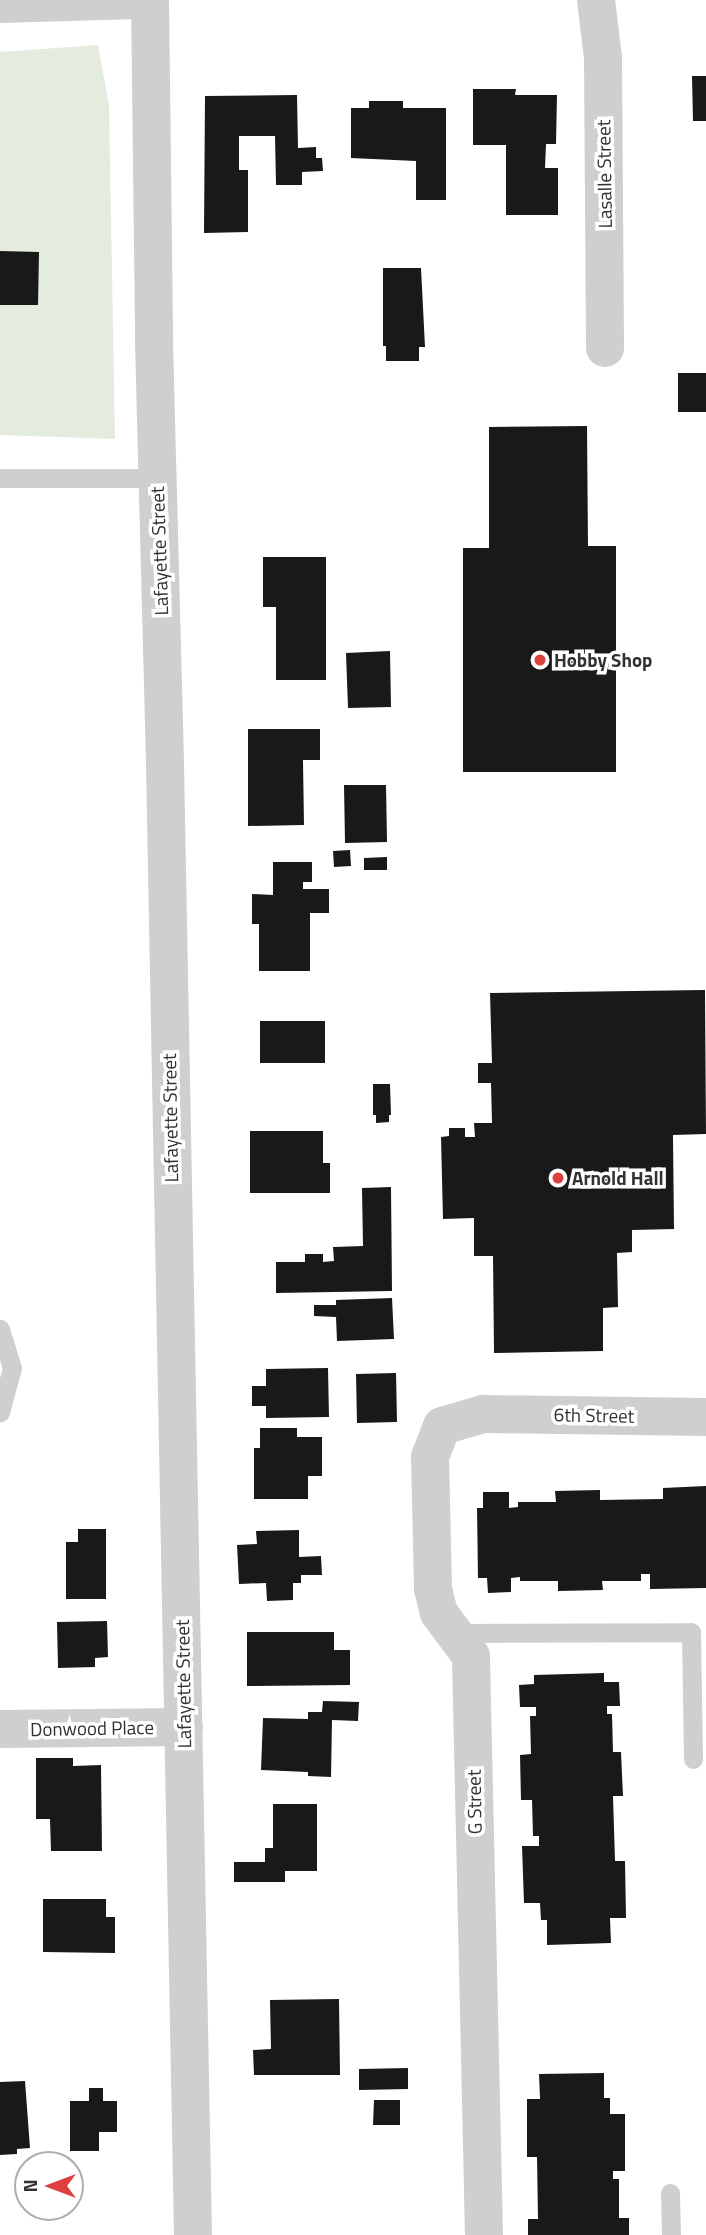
<!DOCTYPE html>
<style>
body{margin:0}
#map{position:relative;width:706px;height:2235px;overflow:hidden;background:#fff;font-family:"Titillium Web",sans-serif}
div>[style]{position:absolute}
.green>*{inset:0;background:#e4ebdf}
.building>*{inset:0;background:#191919}
.service>*{height:19px;margin:-9.5px;padding:0 9.5px;transform-origin:9.5px;border-radius:9.5px;background:#cfcfcf}
.minor>*{height:38px;margin:-19px;padding:0 19px;transform-origin:19px;border-radius:19px;background:#cfcfcf}
.tertiary>*{height:38px;margin:-19px;padding:0 19px;transform-origin:19px;border-radius:19px;background:#cfcfcf}
.dots>*{width:19px;height:19px;translate:-50% -50%;box-sizing:border-box;border:4px solid #fff;border-radius:50%}
span{translate:-50% -50%;white-space:nowrap;text-align:center;line-height:1.15;-webkit-text-stroke:7px #fff;paint-order:stroke}
.street-label{font-size:19px;color:#323232}
.poi-label{font-size:19px;color:#323232;font-weight:700}
.left{translate:0 -50%;text-align:left}
.north{position:absolute;left:14px;top:2151px;width:70px;height:70px;box-sizing:border-box;background:#fff;border:2px solid #adadad;border-radius:50%;rotate:270deg;font-size:19px;font-weight:700;line-height:28px;text-align:center;color:#323232}
.north::after{content:'';display:block;margin:auto;width:24px;height:32px;background:#de3f3f;clip-path:polygon(50% 0,100% 100%,50% 72%,0 100%)}
</style>
<div id="map">
<div class="green">
<i style="clip-path:polygon(98px 45px,109px 105px,115px 439px,0 435px,0 52px)"></i>
</div>
<div class="building">
<i style="clip-path:polygon(692px 76px,706px 76px,706px 121px,693px 121px)"></i>
<i style="clip-path:polygon(473px 89px,516px 89px,515px 95px,557px 95px,556px 144px,546px 144px,545px 168px,558px 168px,558px 215px,506px 215px,506px 145px,473px 145px)"></i>
<i style="clip-path:polygon(297px 95px,298px 148px,316px 147px,316px 158px,322px 158px,323px 171px,302px 172px,302px 185px,276px 185px,275px 136px,239px 136px,239px 170px,248px 170px,248px 232px,204px 233px,205px 96px)"></i>
<i style="clip-path:polygon(369px 101px,403px 101px,403px 108px,446px 108px,446px 200px,416px 200px,416px 161px,351px 158px,351px 108px,369px 108px)"></i>
<i style="clip-path:polygon(0 251px,39px 252px,38px 305px,0 305px)"></i>
<i style="clip-path:polygon(383px 268px,421px 268px,425px 347px,419px 347px,419px 361px,386px 361px,386px 346px,383px 346px)"></i>
<i style="clip-path:polygon(678px 373px,706px 373px,706px 412px,678px 412px)"></i>
<i style="clip-path:polygon(587px 426px,588px 546px,616px 546px,616px 772px,463px 772px,463px 548px,489px 548px,489px 427px)"></i>
<i style="clip-path:polygon(263px 557px,326px 557px,326px 680px,276px 680px,276px 607px,263px 607px)"></i>
<i style="clip-path:polygon(390px 651px,391px 707px,348px 708px,346px 653px)"></i>
<i style="clip-path:polygon(248px 729px,320px 729px,320px 760px,303px 760px,304px 825px,248px 826px)"></i>
<i style="clip-path:polygon(344px 785px,386px 785px,387px 842px,345px 843px)"></i>
<i style="clip-path:polygon(350px 850px,351px 866px,334px 867px,333px 851px)"></i>
<i style="clip-path:polygon(387px 857px,387px 870px,364px 870px,364px 858px)"></i>
<i style="clip-path:polygon(273px 862px,312px 862px,312px 882px,303px 882px,303px 889px,329px 889px,329px 913px,310px 913px,310px 971px,259px 971px,259px 924px,252px 924px,252px 894px,273px 895px)"></i>
<i style="clip-path:polygon(705px 990px,706px 1134px,673px 1135px,674px 1229px,632px 1230px,632px 1252px,617px 1253px,618px 1307px,603px 1308px,603px 1351px,494px 1353px,493px 1256px,474px 1256px,474px 1218px,443px 1219px,441px 1137px,449px 1136px,449px 1128px,465px 1128px,465px 1137px,475px 1137px,474px 1123px,492px 1123px,491px 1083px,478px 1083px,478px 1063px,492px 1063px,490px 993px)"></i>
<i style="clip-path:polygon(260px 1021px,325px 1021px,325px 1063px,260px 1063px)"></i>
<i style="clip-path:polygon(373px 1084px,390px 1084px,391px 1115px,389px 1115px,389px 1122px,376px 1123px,376px 1115px,373px 1115px)"></i>
<i style="clip-path:polygon(250px 1131px,323px 1131px,323px 1163px,330px 1163px,330px 1193px,250px 1193px)"></i>
<i style="clip-path:polygon(391px 1187px,392px 1291px,276px 1293px,276px 1262px,305px 1262px,305px 1254px,323px 1254px,323px 1262px,334px 1261px,333px 1247px,363px 1246px,362px 1188px)"></i>
<i style="clip-path:polygon(392px 1298px,394px 1339px,337px 1341px,336px 1317px,314px 1316px,314px 1305px,336px 1305px,336px 1300px)"></i>
<i style="clip-path:polygon(328px 1368px,329px 1417px,266px 1418px,266px 1406px,252px 1406px,252px 1386px,266px 1386px,266px 1369px)"></i>
<i style="clip-path:polygon(396px 1373px,397px 1422px,357px 1423px,356px 1374px)"></i>
<i style="clip-path:polygon(260px 1428px,297px 1428px,297px 1437px,322px 1437px,322px 1476px,308px 1476px,308px 1499px,254px 1499px,254px 1448px,260px 1448px)"></i>
<i style="clip-path:polygon(706px 1486px,706px 1588px,650px 1589px,650px 1574px,641px 1574px,641px 1581px,602px 1581px,603px 1590px,558px 1591px,558px 1581px,520px 1581px,520px 1577px,511px 1578px,511px 1592px,488px 1593px,487px 1578px,478px 1578px,477px 1508px,483px 1508px,483px 1492px,509px 1492px,509px 1508px,518px 1507px,518px 1502px,556px 1502px,555px 1491px,600px 1490px,600px 1500px,663px 1499px,663px 1488px)"></i>
<i style="clip-path:polygon(78px 1529px,106px 1529px,106px 1599px,66px 1599px,66px 1542px,78px 1542px)"></i>
<i style="clip-path:polygon(299px 1530px,299px 1557px,321px 1556px,322px 1575px,301px 1575px,301px 1583px,293px 1583px,293px 1600px,267px 1601px,266px 1583px,239px 1584px,237px 1545px,257px 1544px,256px 1531px)"></i>
<i style="clip-path:polygon(107px 1621px,108px 1657px,95px 1658px,95px 1667px,58px 1668px,57px 1622px)"></i>
<i style="clip-path:polygon(247px 1632px,334px 1632px,334px 1650px,350px 1650px,350px 1685px,247px 1686px)"></i>
<i style="clip-path:polygon(604px 1673px,604px 1682px,619px 1682px,620px 1706px,607px 1706px,607px 1714px,612px 1714px,613px 1752px,621px 1752px,623px 1796px,613px 1796px,615px 1861px,625px 1861px,626px 1918px,610px 1918px,611px 1943px,547px 1945px,547px 1920px,541px 1920px,540px 1903px,524px 1903px,522px 1846px,539px 1846px,539px 1836px,533px 1836px,532px 1800px,521px 1800px,520px 1755px,531px 1754px,530px 1716px,536px 1716px,536px 1707px,520px 1707px,519px 1685px,534px 1684px,534px 1675px)"></i>
<i style="clip-path:polygon(323px 1701px,359px 1702px,358px 1721px,332px 1720px,331px 1777px,308px 1776px,308px 1772px,261px 1770px,263px 1718px,308px 1719px,308px 1712px,322px 1712px)"></i>
<i style="clip-path:polygon(36px 1758px,73px 1758px,73px 1766px,101px 1765px,102px 1851px,51px 1851px,50px 1819px,36px 1819px)"></i>
<i style="clip-path:polygon(273px 1804px,317px 1804px,317px 1871px,285px 1871px,285px 1882px,234px 1882px,234px 1862px,265px 1862px,265px 1848px,273px 1848px)"></i>
<i style="clip-path:polygon(43px 1899px,106px 1899px,106px 1917px,115px 1917px,115px 1953px,43px 1952px)"></i>
<i style="clip-path:polygon(339px 1999px,340px 2075px,254px 2075px,253px 2050px,271px 2049px,270px 2000px)"></i>
<i style="clip-path:polygon(408px 2068px,408px 2089px,359px 2090px,359px 2069px)"></i>
<i style="clip-path:polygon(604px 2073px,604px 2098px,610px 2098px,610px 2114px,625px 2114px,625px 2171px,613px 2171px,613px 2179px,619px 2179px,619px 2218px,629px 2218px,629px 2235px,528px 2235px,528px 2219px,538px 2219px,537px 2157px,527px 2157px,527px 2099px,540px 2099px,539px 2074px)"></i>
<i style="clip-path:polygon(25px 2081px,30px 2148px,17px 2149px,17px 2154px,0 2155px,0 2082px)"></i>
<i style="clip-path:polygon(89px 2088px,103px 2088px,103px 2101px,117px 2101px,117px 2132px,99px 2132px,99px 2151px,70px 2151px,70px 2101px,89px 2101px)"></i>
<i style="clip-path:polygon(374px 2100px,400px 2100px,400px 2125px,373px 2125px)"></i>
</div>
<div class="service">
<i style="left:0;top:478px;width:157px"></i>
<i style="left:0;top:1329px;width:41px;rotate:72.9deg"></i>
<i style="left:12px;top:1368px;width:46px;rotate:105.3deg"></i>
<i style="left:455px;top:1633px;width:236px;rotate:-0.2deg"></i>
<i style="left:691px;top:1632px;width:127px;rotate:89.1deg"></i>
<i style="left:670px;top:2193px;width:42px;rotate:88.6deg"></i>
</div>
<div class="minor">
<i style="left:150px;top:0;width:342px;rotate:89.3deg"></i>
<i style="left:154px;top:342px;width:422px;rotate:88.5deg"></i>
<i style="left:165px;top:764px;width:1471px;rotate:88.91deg"></i>
<i style="left:596px;top:0;width:58px;rotate:83.1deg"></i>
<i style="left:603px;top:58px;width:290px;rotate:89.6deg"></i>
<i style="left:0;top:1729px;width:184px;rotate:-0.6deg"></i>
<i style="left:484px;top:2235px;width:579px;rotate:-91.29deg"></i>
<i style="left:471px;top:1656px;width:54px;rotate:-126.7deg"></i>
<i style="left:439px;top:1613px;width:25px;rotate:-104deg"></i>
<i style="left:433px;top:1589px;width:132px;rotate:-91.3deg"></i>
<i style="left:430px;top:1457px;width:33px;rotate:-69deg"></i>
<i style="left:442px;top:1426px;width:43px;rotate:-16.3deg"></i>
<i style="left:483px;top:1414px;width:223px;rotate:0.8deg"></i>
</div>
<div class="tertiary">
<i style="left:0;top:4px;width:137px;rotate:-1.7deg"></i>
</div>
<div class="dots">
<i style="left:540px;top:660px;background:#de3f3f"></i>
<i style="left:558px;top:1178px;background:#de3f3f"></i>
</div>
<div class="street-label">
<span style="left:604px;top:174px;rotate:-91deg">Lasalle Street</span>
<span style="left:159px;top:551px;rotate:-92deg">Lafayette Street</span>
<span style="left:170px;top:1118px;rotate:-91deg">Lafayette Street</span>
<span style="left:594px;top:1415px;rotate:1deg">6th Street</span>
<span style="left:183px;top:1684px;rotate:-91deg">Lafayette Street</span>
<span style="left:92px;top:1728px;rotate:-1deg">Donwood Place</span>
<span style="left:474px;top:1802px;rotate:-91deg">G Street</span>
</div>
<div class="poi-label">
<span class="left" style="left:554px;top:660px">Hobby Shop</span>
<span class="left" style="left:572px;top:1178px">Arnold Hall</span>
</div>
<div class="north">N</div>
</div>
